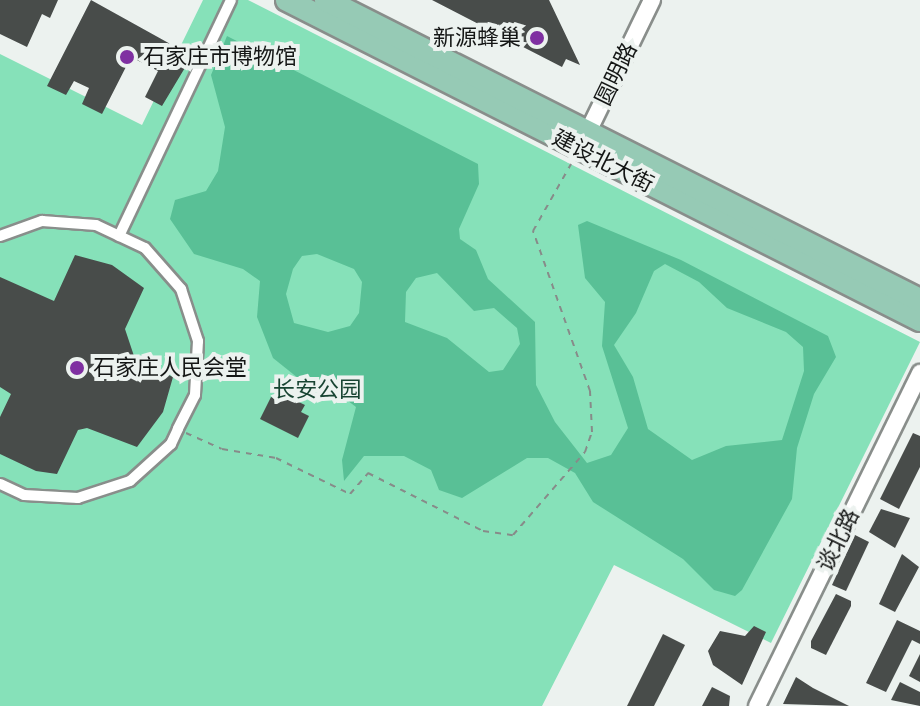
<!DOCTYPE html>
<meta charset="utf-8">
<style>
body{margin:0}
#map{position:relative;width:920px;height:706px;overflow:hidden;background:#ecf2ef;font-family:"Asap Condensed","Noto Sans SC",sans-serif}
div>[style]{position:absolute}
.green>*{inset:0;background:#86e1b9}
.water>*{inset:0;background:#59c096}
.building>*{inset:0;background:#484c4a}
.path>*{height:2px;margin-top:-1px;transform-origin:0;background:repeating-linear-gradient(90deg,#878b89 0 6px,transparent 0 12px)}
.roads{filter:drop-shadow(2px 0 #898e8b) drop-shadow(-2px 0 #898e8b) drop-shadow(0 2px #898e8b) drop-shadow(0 -2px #898e8b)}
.pedestrian>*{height:10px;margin:-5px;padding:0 5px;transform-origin:5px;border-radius:5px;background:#fff}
.tertiary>*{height:16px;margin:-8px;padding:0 8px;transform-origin:8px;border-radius:8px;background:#fff}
.primary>*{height:22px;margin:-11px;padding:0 11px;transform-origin:11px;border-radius:11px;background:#96cab5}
.dots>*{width:22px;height:22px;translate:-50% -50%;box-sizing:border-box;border:4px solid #ecf2ef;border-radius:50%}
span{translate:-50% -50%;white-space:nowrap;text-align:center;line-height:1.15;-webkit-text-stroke:8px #ecf2ef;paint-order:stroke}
.poi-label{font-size:22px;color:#141615}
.right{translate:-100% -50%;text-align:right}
.left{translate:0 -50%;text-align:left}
.street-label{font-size:22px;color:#141615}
.park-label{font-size:22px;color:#184432}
</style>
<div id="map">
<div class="green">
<i style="clip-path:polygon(203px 0,248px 0,920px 342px,771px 643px,614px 565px,542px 706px,0 706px,0 54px,142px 125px)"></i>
</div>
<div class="water">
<i style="clip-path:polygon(evenodd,227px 36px,478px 164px,479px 184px,459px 229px,460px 239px,476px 250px,488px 279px,535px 322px,536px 385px,555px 422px,587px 463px,611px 455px,628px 428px,602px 346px,605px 302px,585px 278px,578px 225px,587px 221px,681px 260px,828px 336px,836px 357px,814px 394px,797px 448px,792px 499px,742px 590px,735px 596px,714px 590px,683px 559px,593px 502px,575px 473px,548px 458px,527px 458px,462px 498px,439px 490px,431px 470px,404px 456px,364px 456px,344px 481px,342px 460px,356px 407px,339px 394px,298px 378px,273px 358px,257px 317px,260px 281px,243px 269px,194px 254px,170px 219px,175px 200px,206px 191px,218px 171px,225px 127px,211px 75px,227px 36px,317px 254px,354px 269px,362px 282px,359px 313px,350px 326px,328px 332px,294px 323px,286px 294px,293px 269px,302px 256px,317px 254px,227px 36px,665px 264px,699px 282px,727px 308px,786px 332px,803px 347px,804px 371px,782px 440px,726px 446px,692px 460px,648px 429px,633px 377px,614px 345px,636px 313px,654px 271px,665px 264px,227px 36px,437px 273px,474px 311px,494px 308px,517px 328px,520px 344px,503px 370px,489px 372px,447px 338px,405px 322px,406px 292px,416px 278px,437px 273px)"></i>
</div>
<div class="building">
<i style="clip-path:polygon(0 0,58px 0,50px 18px,42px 14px,27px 47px,0 34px)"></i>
<i style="clip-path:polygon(91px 0,192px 56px,162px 106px,145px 97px,158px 71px,131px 57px,102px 114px,82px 104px,89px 88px,74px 81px,66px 95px,47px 86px)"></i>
<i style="clip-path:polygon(432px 0,549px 0,580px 65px,566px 59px,562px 67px)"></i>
<i style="clip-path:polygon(75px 255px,112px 265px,144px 288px,125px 329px,135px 359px,173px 377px,163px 412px,137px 447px,87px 428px,78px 430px,57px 474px,36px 471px,0 454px,0 417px,11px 394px,0 387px,0 277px,54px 301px)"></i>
<i style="clip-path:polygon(282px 394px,305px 405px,301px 412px,309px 416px,298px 438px,260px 419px,271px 397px,279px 400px)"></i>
<i style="clip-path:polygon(913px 433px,920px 436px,920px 467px,899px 509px,880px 499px)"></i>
<i style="clip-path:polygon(881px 509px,910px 518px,895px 548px,869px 532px)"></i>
<i style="clip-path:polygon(855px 535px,869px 542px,846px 591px,832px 585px)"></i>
<i style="clip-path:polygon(902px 554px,919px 567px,895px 612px,879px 604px)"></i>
<i style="clip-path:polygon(836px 594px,851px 601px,851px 606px,826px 655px,811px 648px,811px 641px)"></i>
<i style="clip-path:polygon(897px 620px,920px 631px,920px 644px,912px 640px,886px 692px,866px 683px)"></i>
<i style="clip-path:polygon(754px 626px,766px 632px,742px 685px,713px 665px,708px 651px,720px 631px,745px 636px)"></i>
<i style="clip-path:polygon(663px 634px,685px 645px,654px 706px,627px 706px)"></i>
<i style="clip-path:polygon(920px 654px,920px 682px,909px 676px)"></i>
<i style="clip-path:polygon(796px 677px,813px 688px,849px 706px,783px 704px)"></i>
<i style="clip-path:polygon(900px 682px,920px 692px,920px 706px,891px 700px)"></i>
<i style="clip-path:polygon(712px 687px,730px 696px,729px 706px,702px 706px)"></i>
</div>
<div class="path">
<i style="left:186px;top:433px;width:39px;rotate:24deg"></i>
<i style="left:222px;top:449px;width:55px;rotate:9.5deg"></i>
<i style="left:276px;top:458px;width:82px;rotate:25.9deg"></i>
<i style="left:350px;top:494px;width:28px;rotate:-49deg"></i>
<i style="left:368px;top:473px;width:129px;rotate:26.8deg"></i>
<i style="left:483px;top:531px;width:30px;rotate:8deg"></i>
<i style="left:513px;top:535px;width:110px;rotate:-49.1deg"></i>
<i style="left:585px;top:452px;width:21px;rotate:-71deg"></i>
<i style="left:592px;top:432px;width:41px;rotate:-92.8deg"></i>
<i style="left:590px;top:391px;width:170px;rotate:-109.6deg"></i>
<i style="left:533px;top:231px;width:77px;rotate:-60.4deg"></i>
</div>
<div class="roads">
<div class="pedestrian">
<i style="left:0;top:236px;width:45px;rotate:-19.7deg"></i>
<i style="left:42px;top:221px;width:54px;rotate:4.2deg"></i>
<i style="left:96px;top:225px;width:54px;rotate:25.1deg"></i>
<i style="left:145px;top:248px;width:55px;rotate:48.7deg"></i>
<i style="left:181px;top:289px;width:55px;rotate:71.9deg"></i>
<i style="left:198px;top:341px;width:54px;rotate:93.2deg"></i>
<i style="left:195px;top:395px;width:38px;rotate:117deg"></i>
<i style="left:178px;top:429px;width:17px;rotate:115deg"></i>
<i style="left:171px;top:444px;width:55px;rotate:137.9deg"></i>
<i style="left:130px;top:481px;width:55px;rotate:161.9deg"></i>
<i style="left:78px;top:498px;width:54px;rotate:-176.8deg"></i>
<i style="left:24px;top:495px;width:26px;rotate:-155deg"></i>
<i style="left:119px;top:236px;width:261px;rotate:-64.6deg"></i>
</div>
<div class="tertiary">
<i style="left:584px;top:140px;width:156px;rotate:-64.1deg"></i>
<i style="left:757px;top:706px;width:371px;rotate:-63.9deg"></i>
</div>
<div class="primary">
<i style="left:287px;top:0;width:709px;rotate:26.82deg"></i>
<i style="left:326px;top:0;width:665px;rotate:26.8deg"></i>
</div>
</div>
<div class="dots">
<i style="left:537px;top:38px;background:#7f30a1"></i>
<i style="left:127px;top:57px;background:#7f30a1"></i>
<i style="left:77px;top:368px;background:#7f30a1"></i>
</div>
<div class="poi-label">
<span class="right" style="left:521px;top:38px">新源蜂巢</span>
<span class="left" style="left:143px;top:57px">石家庄市博物馆</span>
<span class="left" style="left:93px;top:368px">石家庄人民会堂</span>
</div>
<div class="street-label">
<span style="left:616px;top:74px;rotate:-64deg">圆明路</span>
<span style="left:603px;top:161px;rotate:27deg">建设北大街</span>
<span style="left:838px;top:540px;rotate:-64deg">谈北路</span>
</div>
<div class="park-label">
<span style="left:317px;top:390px">长安公园</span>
</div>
</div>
